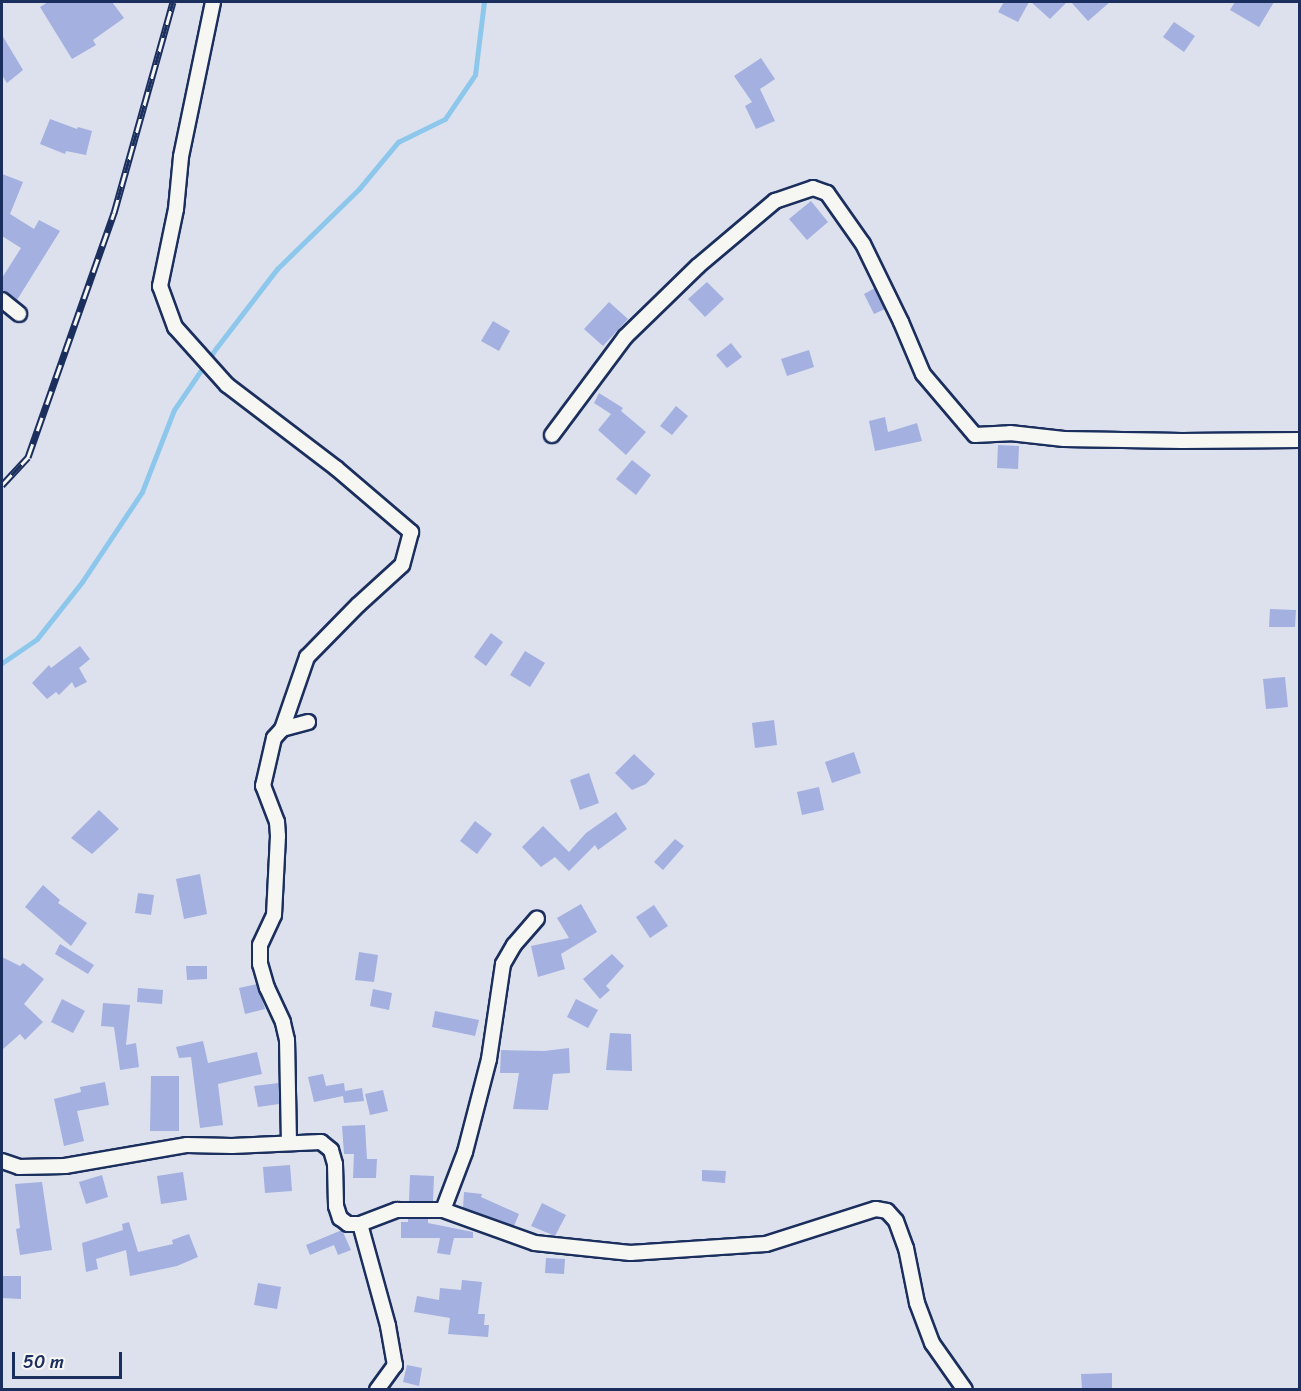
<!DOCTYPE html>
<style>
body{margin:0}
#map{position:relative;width:1301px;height:1391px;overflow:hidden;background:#dde1ed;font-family:Sriracha,sans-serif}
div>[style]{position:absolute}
.stream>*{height:4.5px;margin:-2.25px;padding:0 2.25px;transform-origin:2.25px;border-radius:2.25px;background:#8dc8ec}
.building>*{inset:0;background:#a3b0e0}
.roads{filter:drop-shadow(2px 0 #1b2f5e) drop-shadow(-2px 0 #1b2f5e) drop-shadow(0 2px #1b2f5e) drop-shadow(0 -2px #1b2f5e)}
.minor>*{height:14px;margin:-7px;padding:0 7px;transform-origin:7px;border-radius:7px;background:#f6f6f2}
.rail>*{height:7px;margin-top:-3.5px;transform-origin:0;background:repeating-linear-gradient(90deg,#f6f6f2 0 14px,#1b2f5e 0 28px);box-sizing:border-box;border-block:2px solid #1b2f5e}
span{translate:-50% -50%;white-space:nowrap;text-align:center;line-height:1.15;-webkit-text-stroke:4.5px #f6f6f2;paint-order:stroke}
.frame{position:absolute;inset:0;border:3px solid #1b2f5e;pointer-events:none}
.scale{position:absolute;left:12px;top:1352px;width:110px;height:27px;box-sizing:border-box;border:3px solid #1b2f5e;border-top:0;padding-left:8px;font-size:18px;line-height:21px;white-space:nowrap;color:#1b2f5e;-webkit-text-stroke:4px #f6f6f2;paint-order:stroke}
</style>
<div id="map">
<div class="stream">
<i style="left:2px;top:663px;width:42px;rotate:-34.4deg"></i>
<i style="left:37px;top:639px;width:73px;rotate:-51.7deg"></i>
<i style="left:82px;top:582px;width:108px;rotate:-56.3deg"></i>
<i style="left:142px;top:492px;width:88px;rotate:-68.7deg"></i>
<i style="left:174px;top:410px;width:76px;rotate:-55.7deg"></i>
<i style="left:217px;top:347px;width:98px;rotate:-52.4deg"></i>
<i style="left:277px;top:269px;width:115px;rotate:-44.3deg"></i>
<i style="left:359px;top:189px;width:61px;rotate:-50.3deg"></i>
<i style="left:398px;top:142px;width:52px;rotate:-26.1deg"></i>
<i style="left:445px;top:119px;width:53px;rotate:-55.7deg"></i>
<i style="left:475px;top:75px;width:74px;rotate:-83deg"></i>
</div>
<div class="building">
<i style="clip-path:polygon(48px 2px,112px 2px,124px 18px,93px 40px,96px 45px,72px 59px,40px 7px)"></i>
<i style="clip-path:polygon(1004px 2px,1029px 2px,1018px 22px,998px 12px)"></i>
<i style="clip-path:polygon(1031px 2px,1067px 2px,1050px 19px)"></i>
<i style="clip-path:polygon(1071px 2px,1110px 2px,1088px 21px)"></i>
<i style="clip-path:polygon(1235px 2px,1274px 2px,1259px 27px,1230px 10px)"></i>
<i style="clip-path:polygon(1174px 22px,1195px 36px,1184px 52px,1163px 37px)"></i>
<i style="clip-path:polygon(2px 35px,23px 70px,7px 83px,2px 75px)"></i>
<i style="clip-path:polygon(761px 58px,775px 79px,760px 89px,775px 121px,756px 129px,745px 106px,752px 102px,734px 76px)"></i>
<i style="clip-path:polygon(50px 119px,77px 129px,78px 127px,92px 131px,86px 155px,66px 151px,65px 154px,40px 144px)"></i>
<i style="clip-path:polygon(2px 174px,23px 182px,10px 214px,34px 229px,39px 220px,60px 231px,17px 300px,2px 289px,2px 278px,21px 248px,2px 236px)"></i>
<i style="clip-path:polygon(811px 201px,828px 222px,807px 240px,789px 219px)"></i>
<i style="clip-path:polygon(707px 282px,724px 299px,705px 317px,688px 299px)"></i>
<i style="clip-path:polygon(875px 288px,885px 309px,874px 314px,864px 294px)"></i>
<i style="clip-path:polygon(609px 302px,628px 319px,603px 346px,584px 329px)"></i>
<i style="clip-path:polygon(493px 321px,510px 331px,499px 351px,481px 341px)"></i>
<i style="clip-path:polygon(731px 343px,742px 357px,727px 368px,716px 355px)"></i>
<i style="clip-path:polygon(809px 350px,814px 367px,787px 376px,781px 359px)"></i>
<i style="clip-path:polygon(599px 393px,623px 408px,621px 411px,646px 432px,626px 455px,598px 430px,611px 414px,594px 403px)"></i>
<i style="clip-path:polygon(676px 406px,688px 416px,672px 435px,660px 426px)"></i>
<i style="clip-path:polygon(885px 417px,888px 432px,917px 423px,922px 441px,875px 451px,869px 421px)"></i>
<i style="clip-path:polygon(998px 445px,1019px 446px,1018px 469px,997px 468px)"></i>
<i style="clip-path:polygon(632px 460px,651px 475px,636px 495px,616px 479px)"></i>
<i style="clip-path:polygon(1270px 609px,1296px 610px,1295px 627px,1269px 627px)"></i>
<i style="clip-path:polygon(491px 633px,503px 642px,486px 666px,474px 657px)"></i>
<i style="clip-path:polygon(80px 646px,90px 659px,79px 668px,87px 682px,75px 688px,72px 682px,59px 695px,56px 692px,47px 699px,32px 683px,49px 665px,51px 668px)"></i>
<i style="clip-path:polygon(525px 651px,545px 663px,530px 687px,510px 675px)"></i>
<i style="clip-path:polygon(1285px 677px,1288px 707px,1266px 709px,1263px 679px)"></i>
<i style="clip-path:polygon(774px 720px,777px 745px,755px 748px,752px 723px)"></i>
<i style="clip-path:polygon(854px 752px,861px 773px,832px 783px,825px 762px)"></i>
<i style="clip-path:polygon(634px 754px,655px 774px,646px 784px,632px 790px,615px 773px)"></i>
<i style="clip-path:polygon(589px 773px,599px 803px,580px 810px,570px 780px)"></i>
<i style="clip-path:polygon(819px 787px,824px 810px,802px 815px,797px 792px)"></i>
<i style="clip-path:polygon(99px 810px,119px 829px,92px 854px,71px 838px)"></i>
<i style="clip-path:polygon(616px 812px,627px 829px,598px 850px,595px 845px,569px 871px,555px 857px,541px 867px,522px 847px,543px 826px,569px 852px,586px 833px)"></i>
<i style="clip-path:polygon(475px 821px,492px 834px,477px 854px,460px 841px)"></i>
<i style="clip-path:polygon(675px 839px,684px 846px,663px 870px,654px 862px)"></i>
<i style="clip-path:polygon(200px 874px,207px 914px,184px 919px,176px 879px)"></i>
<i style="clip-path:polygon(43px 885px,60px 900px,58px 903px,87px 923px,71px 946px,25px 907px)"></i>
<i style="clip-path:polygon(138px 893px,154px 895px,151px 915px,135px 913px)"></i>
<i style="clip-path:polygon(581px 904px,597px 932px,561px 954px,565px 969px,538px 977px,531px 946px,569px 938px,557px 918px)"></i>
<i style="clip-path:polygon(654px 905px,668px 926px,650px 938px,636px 917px)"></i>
<i style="clip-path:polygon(60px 944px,94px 965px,88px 974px,55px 954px)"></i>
<i style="clip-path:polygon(359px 952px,378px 955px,374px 982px,355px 980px)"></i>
<i style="clip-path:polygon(612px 954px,624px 966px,606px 986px,610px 990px,600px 999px,583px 979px)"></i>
<i style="clip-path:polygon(2px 957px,20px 966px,23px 963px,44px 979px,24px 1004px,43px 1022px,25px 1040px,20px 1034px,2px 1050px)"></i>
<i style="clip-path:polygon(186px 966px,207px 966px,207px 979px,187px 980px)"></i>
<i style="clip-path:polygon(257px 984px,265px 1009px,245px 1014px,239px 988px)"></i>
<i style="clip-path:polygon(138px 988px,163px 990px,162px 1004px,137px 1002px)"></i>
<i style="clip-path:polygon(373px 989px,392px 993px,389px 1010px,370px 1006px)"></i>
<i style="clip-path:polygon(62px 999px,85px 1011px,73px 1033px,51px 1022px)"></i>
<i style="clip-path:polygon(576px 999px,598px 1010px,588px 1028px,567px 1017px)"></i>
<i style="clip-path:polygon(103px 1003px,130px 1005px,126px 1045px,136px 1043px,139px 1067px,120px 1070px,114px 1027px,101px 1026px)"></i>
<i style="clip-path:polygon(435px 1011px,479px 1020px,475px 1036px,432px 1027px)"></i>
<i style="clip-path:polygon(610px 1033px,631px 1034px,632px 1071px,606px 1070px)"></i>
<i style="clip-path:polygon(203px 1041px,208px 1063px,257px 1052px,262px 1074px,218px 1084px,223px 1125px,200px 1128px,191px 1057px,179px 1058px,176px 1047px)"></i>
<i style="clip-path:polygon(569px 1048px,570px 1073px,553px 1074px,548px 1110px,513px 1109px,519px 1073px,500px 1073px,501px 1050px,544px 1051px)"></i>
<i style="clip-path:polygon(323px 1074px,326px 1086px,344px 1083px,345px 1091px,362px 1088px,364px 1101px,344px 1103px,343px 1096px,314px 1102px,308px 1077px)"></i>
<i style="clip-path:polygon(151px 1076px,179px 1076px,179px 1131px,150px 1131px)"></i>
<i style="clip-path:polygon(105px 1082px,109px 1105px,77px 1111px,84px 1141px,64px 1146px,54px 1099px,81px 1092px,80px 1087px)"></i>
<i style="clip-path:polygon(279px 1083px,279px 1104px,258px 1107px,254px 1086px)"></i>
<i style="clip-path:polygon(383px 1090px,388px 1111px,370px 1115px,365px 1094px)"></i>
<i style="clip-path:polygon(365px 1125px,367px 1159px,377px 1159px,376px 1178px,353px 1178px,354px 1154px,344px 1154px,342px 1126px)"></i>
<i style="clip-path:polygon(290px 1165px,292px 1191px,265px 1193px,263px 1167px)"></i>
<i style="clip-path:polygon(702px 1170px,726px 1171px,725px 1183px,702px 1181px)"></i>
<i style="clip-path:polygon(183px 1172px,187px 1200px,161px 1204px,157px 1176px)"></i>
<i style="clip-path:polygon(102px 1175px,108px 1197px,86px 1204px,79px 1182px)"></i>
<i style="clip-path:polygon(410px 1175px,434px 1176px,433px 1201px,409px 1201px)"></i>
<i style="clip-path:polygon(42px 1182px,52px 1250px,20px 1255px,16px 1229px,20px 1228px,15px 1184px)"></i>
<i style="clip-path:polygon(464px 1192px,482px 1194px,481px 1197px,519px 1214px,514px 1226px,463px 1208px)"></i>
<i style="clip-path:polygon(542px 1203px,566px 1215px,555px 1236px,531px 1226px)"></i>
<i style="clip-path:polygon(408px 1219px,428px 1219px,428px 1223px,473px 1232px,473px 1238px,454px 1238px,450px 1255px,437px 1253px,440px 1238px,401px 1238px,401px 1222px,408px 1222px)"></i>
<i style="clip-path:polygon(129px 1222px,138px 1252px,173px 1244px,172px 1240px,189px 1234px,198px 1257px,177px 1266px,130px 1276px,126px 1250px,96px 1259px,98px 1269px,86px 1272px,82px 1243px,123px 1230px,122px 1224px)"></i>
<i style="clip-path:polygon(342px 1230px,351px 1250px,338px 1255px,334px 1245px,310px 1255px,306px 1245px)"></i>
<i style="clip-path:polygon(546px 1258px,565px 1259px,564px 1274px,545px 1273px)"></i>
<i style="clip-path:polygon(2px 1276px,21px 1276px,21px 1299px,2px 1298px)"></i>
<i style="clip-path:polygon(462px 1280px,482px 1282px,478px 1314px,485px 1314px,484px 1325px,489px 1325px,488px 1337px,448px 1334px,450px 1318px,414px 1312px,417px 1296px,439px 1300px,440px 1288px,461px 1290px)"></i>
<i style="clip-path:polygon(258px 1283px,281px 1287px,277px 1309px,254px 1305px)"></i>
<i style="clip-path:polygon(407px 1365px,422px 1368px,419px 1386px,403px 1382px)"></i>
<i style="clip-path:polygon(1112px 1373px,1112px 1389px,1082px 1389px,1081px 1374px)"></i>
</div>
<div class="roads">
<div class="minor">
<i style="left:213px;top:2px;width:158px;rotate:101.7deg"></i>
<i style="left:181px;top:157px;width:52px;rotate:95.5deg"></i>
<i style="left:176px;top:209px;width:79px;rotate:101.7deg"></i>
<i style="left:160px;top:286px;width:44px;rotate:69.9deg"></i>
<i style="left:175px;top:327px;width:78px;rotate:48.1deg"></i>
<i style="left:227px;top:385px;width:137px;rotate:37.3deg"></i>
<i style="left:336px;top:468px;width:99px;rotate:40.5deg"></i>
<i style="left:411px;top:532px;width:34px;rotate:105deg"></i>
<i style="left:402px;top:565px;width:59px;rotate:137.7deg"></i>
<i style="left:358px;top:605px;width:73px;rotate:134.4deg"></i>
<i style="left:307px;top:657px;width:76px;rotate:109.1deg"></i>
<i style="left:2px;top:300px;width:22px;rotate:39deg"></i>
<i style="left:552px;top:435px;width:122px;rotate:-53.3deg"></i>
<i style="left:625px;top:337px;width:102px;rotate:-44.2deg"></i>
<i style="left:698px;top:266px;width:101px;rotate:-40.2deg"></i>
<i style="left:775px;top:201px;width:40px;rotate:-18.9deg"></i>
<i style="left:813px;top:188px;width:15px;rotate:20deg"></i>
<i style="left:827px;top:193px;width:62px;rotate:54.8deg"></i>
<i style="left:863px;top:244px;width:87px;rotate:64deg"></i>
<i style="left:901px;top:322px;width:56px;rotate:67.1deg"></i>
<i style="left:923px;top:374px;width:80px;rotate:49.6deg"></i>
<i style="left:975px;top:435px;width:35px;rotate:-3deg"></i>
<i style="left:1010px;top:433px;width:54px;rotate:6.3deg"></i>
<i style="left:1064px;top:439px;width:118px;rotate:1deg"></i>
<i style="left:1182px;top:441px;width:118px;rotate:-0.5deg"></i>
<i style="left:289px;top:1143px;width:103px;rotate:-91.1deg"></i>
<i style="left:287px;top:1040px;width:18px;rotate:-103deg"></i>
<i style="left:283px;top:1022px;width:38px;rotate:-115deg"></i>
<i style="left:267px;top:988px;width:25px;rotate:-106deg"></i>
<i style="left:260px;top:964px;width:19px;rotate:-90deg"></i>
<i style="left:260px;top:945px;width:33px;rotate:-65deg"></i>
<i style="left:274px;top:915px;width:79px;rotate:-87.1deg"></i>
<i style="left:278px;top:836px;width:14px;rotate:-94deg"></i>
<i style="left:277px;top:822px;width:39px;rotate:-111deg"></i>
<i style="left:263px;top:786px;width:49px;rotate:-77.1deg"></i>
<i style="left:274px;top:738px;width:12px;rotate:-48deg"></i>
<i style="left:282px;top:729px;width:27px;rotate:-15deg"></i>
<i style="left:2px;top:1161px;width:18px;rotate:19deg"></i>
<i style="left:19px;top:1167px;width:46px;rotate:-1.2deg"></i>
<i style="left:65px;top:1166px;width:124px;rotate:-9.8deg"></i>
<i style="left:187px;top:1145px;width:45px;rotate:1.3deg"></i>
<i style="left:232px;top:1146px;width:89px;rotate:-2.6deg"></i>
<i style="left:321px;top:1142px;width:13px;rotate:39deg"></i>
<i style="left:331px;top:1150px;width:15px;rotate:74deg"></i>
<i style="left:335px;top:1164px;width:42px;rotate:88.6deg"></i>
<i style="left:336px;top:1206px;width:13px;rotate:72deg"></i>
<i style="left:340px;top:1218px;width:10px;rotate:37deg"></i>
<i style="left:348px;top:1224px;width:12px"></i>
<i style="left:360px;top:1224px;width:40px;rotate:-21deg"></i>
<i style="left:397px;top:1210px;width:46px"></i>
<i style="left:443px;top:1210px;width:98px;rotate:19.7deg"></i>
<i style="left:535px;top:1243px;width:96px;rotate:6deg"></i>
<i style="left:630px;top:1253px;width:136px;rotate:-3.8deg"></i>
<i style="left:766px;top:1244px;width:115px;rotate:-17.7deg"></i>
<i style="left:876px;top:1209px;width:11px;rotate:10deg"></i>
<i style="left:887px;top:1211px;width:13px;rotate:48deg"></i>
<i style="left:896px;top:1221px;width:29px;rotate:70deg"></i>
<i style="left:906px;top:1248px;width:56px;rotate:78.7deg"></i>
<i style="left:917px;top:1303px;width:43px;rotate:69.4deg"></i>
<i style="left:932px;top:1343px;width:57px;rotate:54.9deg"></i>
<i style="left:443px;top:1210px;width:62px;rotate:-69.2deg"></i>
<i style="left:465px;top:1152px;width:96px;rotate:-75.5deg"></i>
<i style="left:489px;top:1059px;width:96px;rotate:-81.6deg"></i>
<i style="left:503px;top:964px;width:22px;rotate:-60deg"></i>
<i style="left:514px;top:945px;width:35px;rotate:-49deg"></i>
<i style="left:360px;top:1224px;width:106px;rotate:74.6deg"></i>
<i style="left:388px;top:1326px;width:40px;rotate:80deg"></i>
<i style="left:395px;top:1365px;width:31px;rotate:126deg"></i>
</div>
</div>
<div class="rail">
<i style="left:2px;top:485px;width:38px;rotate:-47deg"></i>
<i style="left:28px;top:457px;width:259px;rotate:-70.6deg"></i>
<i style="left:114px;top:213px;width:219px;rotate:-74.4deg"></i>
</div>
<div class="frame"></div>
<div class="scale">50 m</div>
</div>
